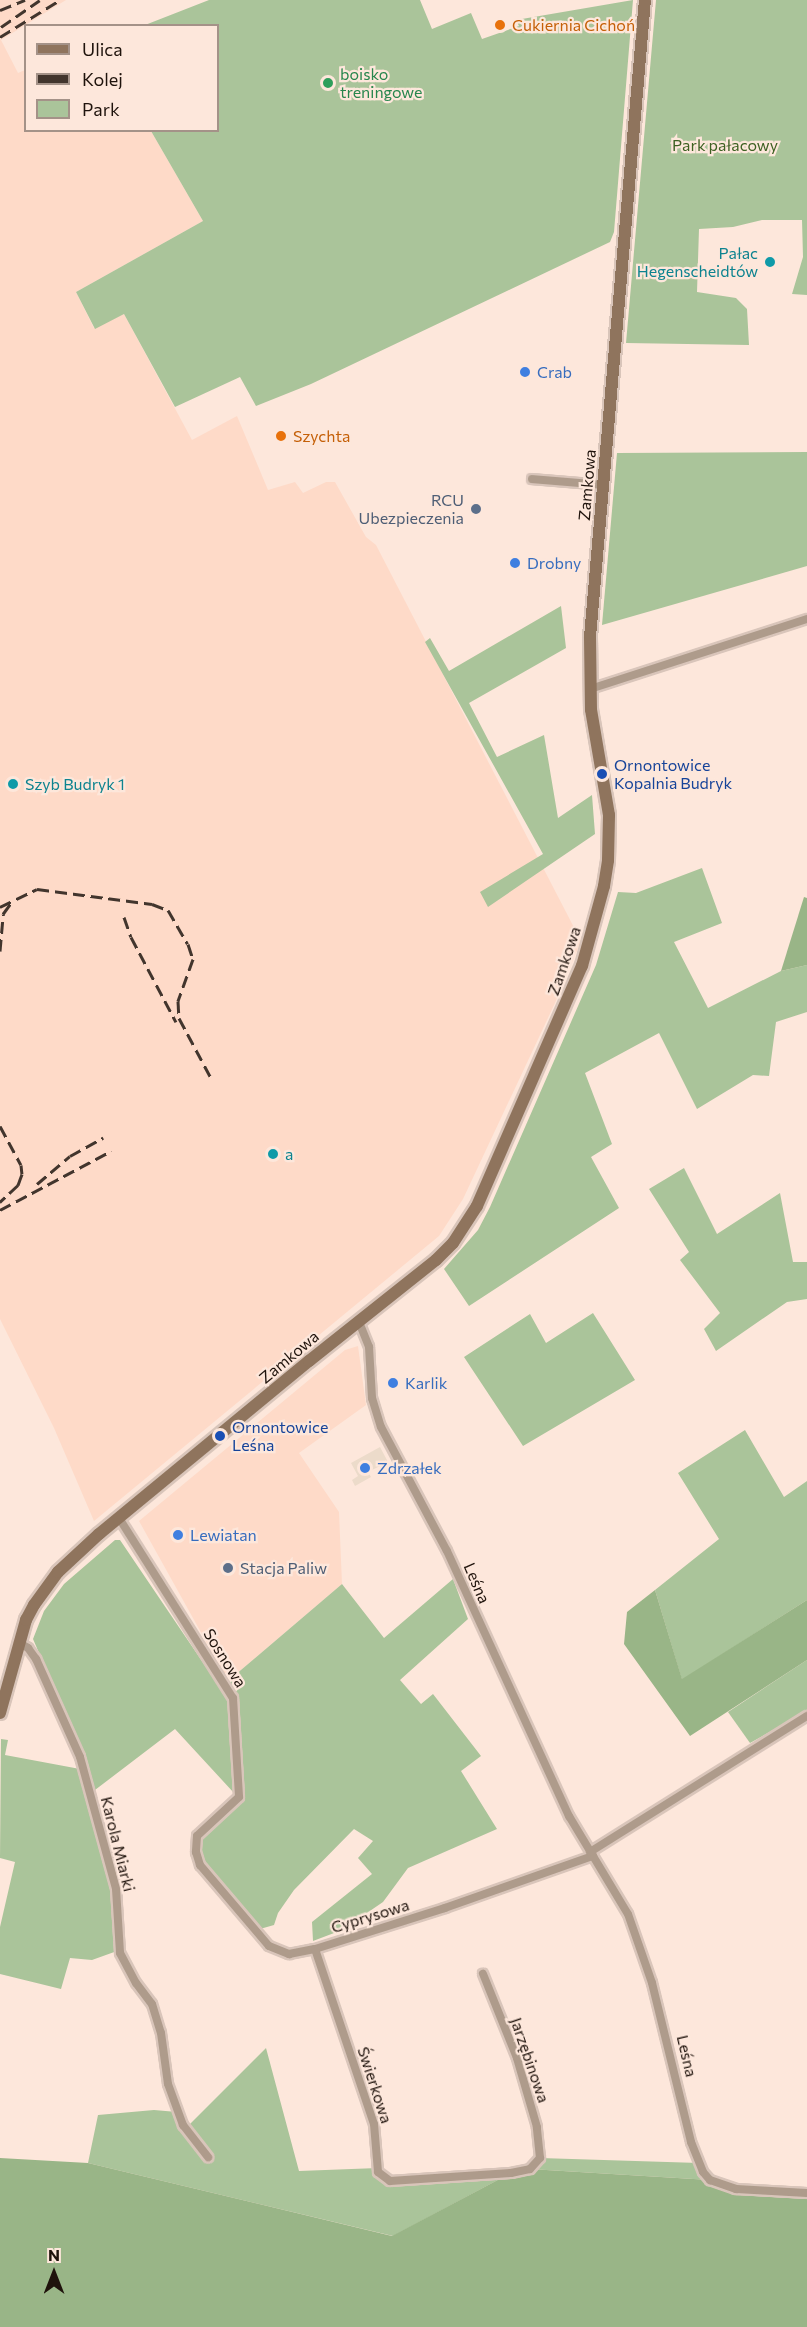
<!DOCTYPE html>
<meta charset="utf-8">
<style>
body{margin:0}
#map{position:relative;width:807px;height:2327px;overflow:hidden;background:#fde7db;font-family:Commissioner,sans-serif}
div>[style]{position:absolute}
.commercial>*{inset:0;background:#ecdbca}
.built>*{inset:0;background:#fedac8}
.green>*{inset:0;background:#aac49a}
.forest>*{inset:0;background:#99b587}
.roads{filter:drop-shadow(2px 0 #d9c5ba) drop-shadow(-2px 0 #d9c5ba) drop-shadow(0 2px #d9c5ba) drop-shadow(0 -2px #d9c5ba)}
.street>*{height:8px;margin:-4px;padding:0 4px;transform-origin:4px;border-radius:4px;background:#ae9b8b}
.secondary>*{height:12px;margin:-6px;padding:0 6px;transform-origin:6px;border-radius:6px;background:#8f745d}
.rail>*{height:3px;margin-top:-1.5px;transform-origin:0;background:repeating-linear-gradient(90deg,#42352d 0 12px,transparent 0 18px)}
.dots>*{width:16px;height:16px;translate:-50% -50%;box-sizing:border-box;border:3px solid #fde7db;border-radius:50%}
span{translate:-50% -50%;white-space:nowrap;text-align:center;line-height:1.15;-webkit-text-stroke:4.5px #fde7db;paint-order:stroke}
.food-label{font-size:16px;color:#c56008}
.left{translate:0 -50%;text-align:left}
.leisure-label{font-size:16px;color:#27864d}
.park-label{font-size:16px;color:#3d6122}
.culture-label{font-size:16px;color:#0d838f}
.right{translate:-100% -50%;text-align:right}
.shop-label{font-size:16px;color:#366cbe}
.street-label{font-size:16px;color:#1f130c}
.service-label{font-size:16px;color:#4e5e75}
.transit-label{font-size:16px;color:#164399}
.legend{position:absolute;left:24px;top:24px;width:195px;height:108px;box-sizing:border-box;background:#fde7db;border:2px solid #a49288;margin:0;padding:8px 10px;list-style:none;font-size:18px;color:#1f130c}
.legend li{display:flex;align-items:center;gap:12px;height:30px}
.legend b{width:30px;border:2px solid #a49288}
.north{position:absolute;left:24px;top:2243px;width:60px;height:60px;-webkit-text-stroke:4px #fde7db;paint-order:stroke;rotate:0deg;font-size:16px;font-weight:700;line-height:24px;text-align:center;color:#1f130c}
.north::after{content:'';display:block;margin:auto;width:21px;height:27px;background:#1f130c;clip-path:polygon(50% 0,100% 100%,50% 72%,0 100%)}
</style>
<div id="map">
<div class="commercial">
<i style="clip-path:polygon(380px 1447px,388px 1462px,368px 1472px,371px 1477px,355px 1486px,352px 1480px,358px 1476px,351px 1463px)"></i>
</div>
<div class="built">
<i style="clip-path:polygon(0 0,66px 0,1px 40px,18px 73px,25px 70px,26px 130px,151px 131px,203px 221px,76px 292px,94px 328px,124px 314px,192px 440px,237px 416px,268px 490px,295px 482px,303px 493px,326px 482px,335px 482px,366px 537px,376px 545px,581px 941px,555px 1003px,463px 1199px,439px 1236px,94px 1521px,54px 1428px,0 1319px)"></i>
<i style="clip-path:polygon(358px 1346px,366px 1405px,299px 1453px,339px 1512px,342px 1584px,228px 1681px,139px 1521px,345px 1350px)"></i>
</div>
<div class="green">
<i style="clip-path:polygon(209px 0,420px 0,432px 29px,471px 13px,482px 39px,519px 26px,516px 20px,633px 0,614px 232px,610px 242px,311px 384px,256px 406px,240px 377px,175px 407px,124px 314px,95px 329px,76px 292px,203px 221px,151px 131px,218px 130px,218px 26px,145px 25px)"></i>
<i style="clip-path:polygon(656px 0,807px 0,807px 295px,792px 294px,803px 257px,802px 220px,762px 220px,733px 227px,699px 229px,697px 292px,736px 298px,747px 309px,749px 345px,626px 343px)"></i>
<i style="clip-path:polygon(807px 452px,807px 566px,602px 625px,617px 453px)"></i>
<i style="clip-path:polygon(561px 606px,566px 648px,469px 703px,497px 757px,544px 735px,558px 818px,592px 795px,595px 834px,488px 907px,480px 892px,543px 854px,425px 642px,430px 638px,449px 671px)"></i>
<i style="clip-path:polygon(702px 868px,722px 923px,674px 942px,708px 1008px,781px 971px,807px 965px,807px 1012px,776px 1022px,769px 1076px,753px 1075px,697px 1109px,659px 1033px,585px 1073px,612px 1144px,591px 1157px,619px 1208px,469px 1306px,444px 1269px,478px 1230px,490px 1207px,596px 965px,618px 892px,636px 893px)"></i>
<i style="clip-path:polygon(684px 1168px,717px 1234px,780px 1193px,793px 1262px,807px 1262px,807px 1299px,787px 1302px,716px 1351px,704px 1329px,720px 1313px,680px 1260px,689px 1252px,649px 1189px)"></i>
<i style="clip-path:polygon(593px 1313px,635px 1380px,523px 1446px,464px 1357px,530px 1314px,546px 1343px)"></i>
<i style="clip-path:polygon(745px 1430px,784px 1497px,807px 1481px,807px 1600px,682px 1680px,655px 1590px,719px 1539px,678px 1473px)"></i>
<i style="clip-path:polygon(115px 1540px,120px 1540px,229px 1701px,236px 1783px,234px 1793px,175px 1729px,95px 1790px,85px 1753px,80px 1748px,33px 1639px,44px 1611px,64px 1584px)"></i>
<i style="clip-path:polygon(453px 1579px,468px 1619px,400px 1680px,421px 1704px,433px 1694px,481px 1756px,461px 1771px,497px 1829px,408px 1868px,383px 1902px,342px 1930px,313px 1941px,312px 1922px,372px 1874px,358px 1858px,373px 1841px,354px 1829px,294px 1890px,278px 1913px,274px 1925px,260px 1929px,207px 1866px,200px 1851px,202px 1838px,243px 1799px,239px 1698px,228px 1681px,342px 1584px,384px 1638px)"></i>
<i style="clip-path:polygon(807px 1660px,807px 1711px,750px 1743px,728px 1712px)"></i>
<i style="clip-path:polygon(1px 1739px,8px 1740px,5px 1755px,80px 1769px,115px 1896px,117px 1951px,92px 1960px,70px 1958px,61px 1989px,0 1974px,0 1927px,15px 1862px,0 1858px)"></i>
<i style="clip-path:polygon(266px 2048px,299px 2171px,378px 2168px,390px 2181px,511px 2173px,393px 2236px,88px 2163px,98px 2115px,154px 2110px,177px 2112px,188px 2126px)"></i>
<i style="clip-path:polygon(540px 2158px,699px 2163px,710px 2180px,530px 2169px)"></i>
</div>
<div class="forest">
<i style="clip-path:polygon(804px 897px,807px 898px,807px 965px,781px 971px)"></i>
<i style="clip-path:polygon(655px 1590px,682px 1679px,807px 1600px,807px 1660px,690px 1736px,624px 1644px,627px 1612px)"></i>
<i style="clip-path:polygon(0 2158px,88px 2163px,392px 2236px,511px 2173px,530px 2169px,710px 2180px,720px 2185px,807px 2193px,807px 2327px,0 2327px)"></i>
</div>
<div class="roads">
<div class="street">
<i style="left:532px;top:479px;width:71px;rotate:4.8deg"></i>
<i style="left:590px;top:689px;width:228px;rotate:-17.9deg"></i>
<i style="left:359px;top:1322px;width:27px;rotate:68deg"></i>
<i style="left:369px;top:1347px;width:51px;rotate:86.6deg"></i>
<i style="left:372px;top:1398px;width:30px;rotate:73deg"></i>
<i style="left:381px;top:1427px;width:140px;rotate:62deg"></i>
<i style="left:447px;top:1551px;width:292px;rotate:65.3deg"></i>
<i style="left:569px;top:1816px;width:114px;rotate:59deg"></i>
<i style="left:628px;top:1914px;width:73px;rotate:70.8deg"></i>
<i style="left:652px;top:1983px;width:164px;rotate:76.2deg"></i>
<i style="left:691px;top:2142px;width:32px;rotate:68deg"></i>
<i style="left:703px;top:2172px;width:11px;rotate:49deg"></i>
<i style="left:710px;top:2180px;width:28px;rotate:19deg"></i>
<i style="left:736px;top:2189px;width:71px;rotate:3.2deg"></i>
<i style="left:119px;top:1518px;width:213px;rotate:57.7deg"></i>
<i style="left:233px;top:1698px;width:99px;rotate:86.5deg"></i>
<i style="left:239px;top:1797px;width:57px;rotate:137.1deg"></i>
<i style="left:197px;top:1836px;width:16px;rotate:94deg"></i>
<i style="left:196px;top:1852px;width:14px;rotate:73deg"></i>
<i style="left:200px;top:1865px;width:106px;rotate:49.6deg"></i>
<i style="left:269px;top:1946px;width:22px;rotate:22deg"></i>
<i style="left:289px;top:1954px;width:26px;rotate:-11deg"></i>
<i style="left:315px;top:1949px;width:136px;rotate:-17.5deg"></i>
<i style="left:445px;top:1908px;width:157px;rotate:-19.4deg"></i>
<i style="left:18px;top:1642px;width:12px;rotate:31deg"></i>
<i style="left:28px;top:1648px;width:14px;rotate:54deg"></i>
<i style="left:36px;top:1659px;width:107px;rotate:65.8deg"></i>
<i style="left:80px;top:1757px;width:137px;rotate:74.7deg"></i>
<i style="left:116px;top:1889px;width:64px;rotate:86.4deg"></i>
<i style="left:120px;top:1953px;width:34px;rotate:62deg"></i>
<i style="left:136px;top:1983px;width:26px;rotate:53deg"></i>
<i style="left:152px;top:2004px;width:30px;rotate:73deg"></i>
<i style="left:161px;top:2033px;width:51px;rotate:82.2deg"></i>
<i style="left:168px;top:2084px;width:44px;rotate:69.9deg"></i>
<i style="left:183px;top:2125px;width:41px;rotate:52deg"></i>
<i style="left:590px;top:1852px;width:256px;rotate:-32.1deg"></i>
<i style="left:315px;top:1949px;width:185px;rotate:71.4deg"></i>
<i style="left:374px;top:2124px;width:48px;rotate:85.2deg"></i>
<i style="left:378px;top:2172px;width:15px;rotate:37deg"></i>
<i style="left:390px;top:2181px;width:121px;rotate:-3.8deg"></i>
<i style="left:511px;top:2173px;width:19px;rotate:-12deg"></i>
<i style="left:530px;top:2169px;width:15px;rotate:-48deg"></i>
<i style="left:540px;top:2158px;width:31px;rotate:-96deg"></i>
<i style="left:537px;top:2127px;width:72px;rotate:-106.2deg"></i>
<i style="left:517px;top:2058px;width:91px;rotate:-112deg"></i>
</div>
<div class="secondary">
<i style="left:0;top:1713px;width:97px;rotate:-74.4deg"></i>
<i style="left:26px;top:1620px;width:17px;rotate:-62deg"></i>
<i style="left:34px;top:1605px;width:41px;rotate:-54deg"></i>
<i style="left:58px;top:1572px;width:56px;rotate:-42.8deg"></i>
<i style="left:99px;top:1534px;width:272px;rotate:-39.5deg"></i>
<i style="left:309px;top:1361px;width:162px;rotate:-38.5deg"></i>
<i style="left:436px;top:1260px;width:24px;rotate:-45deg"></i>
<i style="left:453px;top:1243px;width:44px;rotate:-57deg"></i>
<i style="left:477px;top:1206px;width:262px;rotate:-66.4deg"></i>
<i style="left:582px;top:966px;width:83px;rotate:-74.6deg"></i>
<i style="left:604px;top:886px;width:26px;rotate:-81deg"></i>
<i style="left:608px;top:860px;width:45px;rotate:-88.7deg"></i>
<i style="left:609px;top:815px;width:107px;rotate:-99.7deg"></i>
<i style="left:591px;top:710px;width:73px;rotate:-90.8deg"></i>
<i style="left:590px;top:637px;width:639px;rotate:-85.07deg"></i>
</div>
</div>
<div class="rail">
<i style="left:0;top:10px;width:27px;rotate:-22deg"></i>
<i style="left:1px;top:27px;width:47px;rotate:-34.7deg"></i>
<i style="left:0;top:37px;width:70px;rotate:-31.7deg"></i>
<i style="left:0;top:907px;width:41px;rotate:-25.9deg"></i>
<i style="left:37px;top:889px;width:116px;rotate:7.4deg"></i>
<i style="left:152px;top:904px;width:17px;rotate:21deg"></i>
<i style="left:168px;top:910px;width:39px;rotate:60deg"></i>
<i style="left:188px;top:944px;width:16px;rotate:72deg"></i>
<i style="left:193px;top:959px;width:45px;rotate:109.7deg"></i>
<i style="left:178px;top:1001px;width:17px;rotate:87deg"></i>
<i style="left:179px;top:1018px;width:66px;rotate:61.9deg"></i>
<i style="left:124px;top:917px;width:21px;rotate:71deg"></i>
<i style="left:131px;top:937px;width:96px;rotate:62.1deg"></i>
<i style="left:0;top:951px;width:37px;rotate:-85deg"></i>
<i style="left:3px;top:914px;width:14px;rotate:-54deg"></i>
<i style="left:0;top:1126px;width:44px;rotate:61.7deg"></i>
<i style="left:21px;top:1165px;width:9px;rotate:84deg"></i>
<i style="left:22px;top:1174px;width:12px;rotate:110deg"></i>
<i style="left:18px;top:1185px;width:25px;rotate:137deg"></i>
<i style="left:37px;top:1184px;width:43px;rotate:-40.3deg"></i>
<i style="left:70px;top:1156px;width:38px;rotate:-29deg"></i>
<i style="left:0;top:1210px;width:126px;rotate:-28deg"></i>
</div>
<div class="dots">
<i style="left:500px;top:25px;background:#e8710a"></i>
<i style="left:328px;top:83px;background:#2e9e5b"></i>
<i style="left:770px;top:262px;background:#0f9aa8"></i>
<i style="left:525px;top:372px;background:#3f7fe0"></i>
<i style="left:281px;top:436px;background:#e8710a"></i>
<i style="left:476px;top:509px;background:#5c6f8a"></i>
<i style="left:515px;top:563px;background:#3f7fe0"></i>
<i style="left:602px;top:774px;background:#1a4fb4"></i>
<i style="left:13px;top:784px;background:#0f9aa8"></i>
<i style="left:273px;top:1154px;background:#0f9aa8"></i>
<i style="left:393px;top:1383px;background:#3f7fe0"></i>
<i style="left:220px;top:1436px;background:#1a4fb4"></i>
<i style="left:365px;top:1468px;background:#3f7fe0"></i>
<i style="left:178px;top:1535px;background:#3f7fe0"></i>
<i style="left:228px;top:1568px;background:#5c6f8a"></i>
</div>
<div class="food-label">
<span class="left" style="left:512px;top:25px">Cukiernia Cichoń</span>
<span class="left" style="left:293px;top:436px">Szychta</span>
</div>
<div class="leisure-label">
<span class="left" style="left:340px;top:83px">boisko<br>treningowe</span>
</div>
<div class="park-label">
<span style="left:725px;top:145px">Park pałacowy</span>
</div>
<div class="culture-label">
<span class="right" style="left:758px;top:262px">Pałac<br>Hegenscheidtów</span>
<span class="left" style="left:25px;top:784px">Szyb Budryk 1</span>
<span class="left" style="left:285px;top:1154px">a</span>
</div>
<div class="shop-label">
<span class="left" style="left:537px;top:372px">Crab</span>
<span class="left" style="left:527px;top:563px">Drobny</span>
<span class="left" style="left:405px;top:1383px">Karlik</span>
<span class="left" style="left:377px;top:1468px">Zdrzałek</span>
<span class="left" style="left:190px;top:1535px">Lewiatan</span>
</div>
<div class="street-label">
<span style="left:587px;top:485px;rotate:-85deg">Zamkowa</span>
<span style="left:564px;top:961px;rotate:-71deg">Zamkowa</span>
<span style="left:289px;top:1357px;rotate:-40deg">Zamkowa</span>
<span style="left:477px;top:1583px;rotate:67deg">Leśna</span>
<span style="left:225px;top:1658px;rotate:58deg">Sosnowa</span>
<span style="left:118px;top:1844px;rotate:76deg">Karola Miarki</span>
<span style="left:370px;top:1916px;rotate:-17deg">Cyprysowa</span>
<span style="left:687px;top:2056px;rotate:77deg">Leśna</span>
<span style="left:530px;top:2060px;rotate:71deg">Jarzębinowa</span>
<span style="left:375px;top:2085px;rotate:72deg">Świerkowa</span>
</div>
<div class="service-label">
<span class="right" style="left:464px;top:509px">RCU<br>Ubezpieczenia</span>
<span class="left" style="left:240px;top:1568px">Stacja Paliw</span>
</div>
<div class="transit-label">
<span class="left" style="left:614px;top:774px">Ornontowice<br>Kopalnia Budryk</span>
<span class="left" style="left:232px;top:1436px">Ornontowice<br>Leśna</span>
</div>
<ul class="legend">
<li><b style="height:8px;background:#8f745d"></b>Ulica</li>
<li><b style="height:8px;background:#42352d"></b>Kolej</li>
<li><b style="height:16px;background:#aac49a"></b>Park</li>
</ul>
<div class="north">N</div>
</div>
